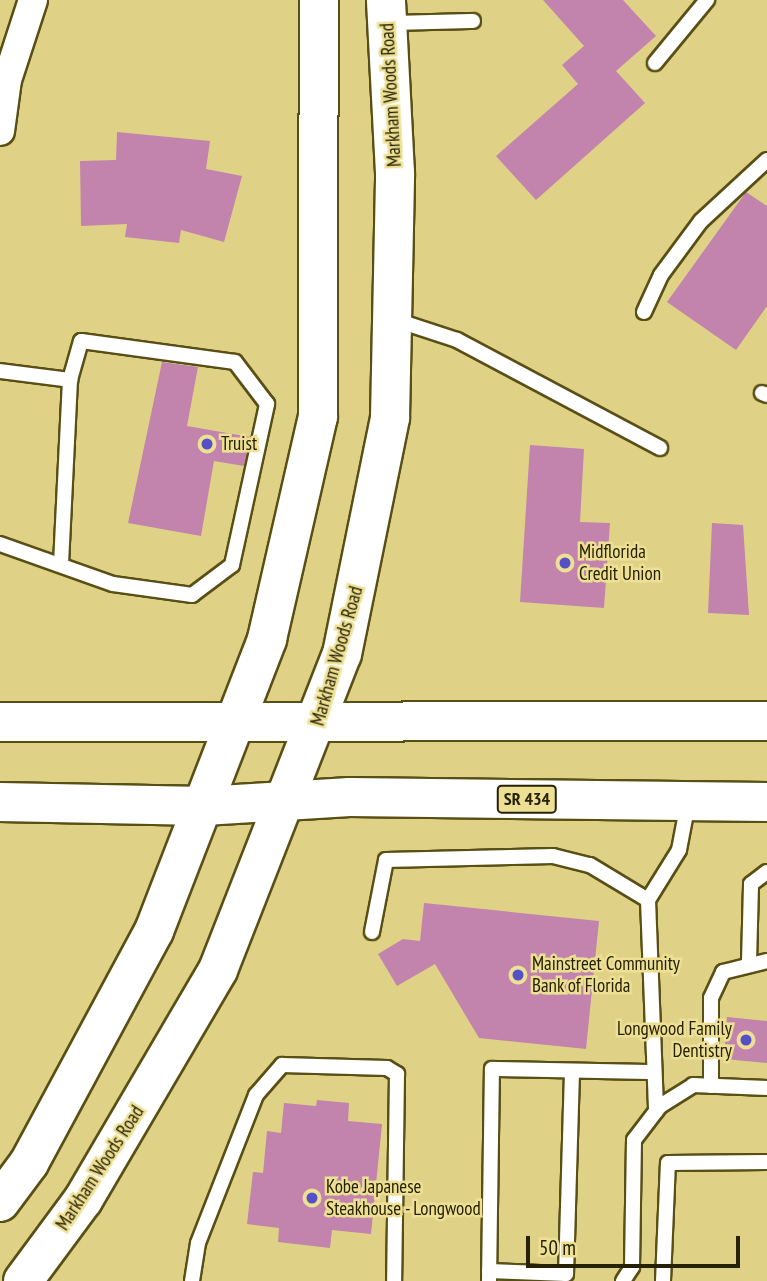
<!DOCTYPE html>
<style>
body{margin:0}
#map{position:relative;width:767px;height:1281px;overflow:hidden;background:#dfd287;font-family:"PT Sans Narrow",sans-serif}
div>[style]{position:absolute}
.building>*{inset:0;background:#c283ad}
.roads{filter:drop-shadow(2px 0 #594f15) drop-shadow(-2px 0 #594f15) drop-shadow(0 2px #594f15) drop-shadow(0 -2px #594f15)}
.lane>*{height:14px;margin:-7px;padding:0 7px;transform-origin:7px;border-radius:7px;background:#fff}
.street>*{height:28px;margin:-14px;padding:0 14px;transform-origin:14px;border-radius:14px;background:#fff}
.secondary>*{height:38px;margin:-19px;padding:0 19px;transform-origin:19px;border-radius:19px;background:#fff}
.primary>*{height:38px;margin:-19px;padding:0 19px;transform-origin:19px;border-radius:19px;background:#fff}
.dots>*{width:19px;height:19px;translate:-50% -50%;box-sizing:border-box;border:4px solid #ede094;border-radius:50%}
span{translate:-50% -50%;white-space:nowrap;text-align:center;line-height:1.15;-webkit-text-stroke:5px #ede094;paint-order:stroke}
.shield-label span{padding:2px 5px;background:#ede094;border:2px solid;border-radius:5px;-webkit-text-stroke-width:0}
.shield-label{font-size:18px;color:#262102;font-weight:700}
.street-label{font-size:19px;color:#262102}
.poi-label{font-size:19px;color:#262102}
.left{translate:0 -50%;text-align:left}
.right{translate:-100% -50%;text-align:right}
.scale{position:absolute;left:526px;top:1236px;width:214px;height:32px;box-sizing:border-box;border:4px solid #262102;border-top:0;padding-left:9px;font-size:21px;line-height:24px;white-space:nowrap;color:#262102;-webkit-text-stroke:5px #ede094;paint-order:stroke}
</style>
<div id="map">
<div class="building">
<i style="clip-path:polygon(543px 0,623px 0,656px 36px,616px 71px,645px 103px,536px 200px,496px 156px,578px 84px,562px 65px,584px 46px)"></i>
<i style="clip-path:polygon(117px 132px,210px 141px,206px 169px,242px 176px,224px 242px,181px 230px,179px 243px,125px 237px,127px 224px,81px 226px,80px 161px,116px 160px)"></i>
<i style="clip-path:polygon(746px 192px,767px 206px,767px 306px,736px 350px,667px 302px)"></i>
<i style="clip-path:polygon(162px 362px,198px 367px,187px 426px,250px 437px,244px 466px,214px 461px,201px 536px,128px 523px)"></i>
<i style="clip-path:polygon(530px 445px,584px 449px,580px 522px,610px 523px,604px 608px,520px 602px)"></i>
<i style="clip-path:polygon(712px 523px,743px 525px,749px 615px,708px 613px)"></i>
<i style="clip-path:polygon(424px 903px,599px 921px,586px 1049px,479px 1038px,435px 964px,397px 986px,378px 954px,403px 939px,420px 941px)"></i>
<i style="clip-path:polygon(727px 1017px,767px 1021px,767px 1063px,724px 1059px)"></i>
<i style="clip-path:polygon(317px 1100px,349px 1103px,348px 1121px,382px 1124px,371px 1234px,332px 1230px,330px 1248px,278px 1242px,279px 1228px,247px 1224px,253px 1172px,263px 1173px,267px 1131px,281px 1133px,284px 1103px,316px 1106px)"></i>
</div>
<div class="roads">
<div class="lane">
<i style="left:390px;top:23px;width:83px;rotate:-1.4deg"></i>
<i style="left:655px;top:63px;width:82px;rotate:-50.5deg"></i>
<i style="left:644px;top:312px;width:41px;rotate:-65.3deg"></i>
<i style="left:661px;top:275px;width:67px;rotate:-53.5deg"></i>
<i style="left:701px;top:221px;width:90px;rotate:-42.7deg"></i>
<i style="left:396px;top:320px;width:64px;rotate:18.2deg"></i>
<i style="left:457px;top:340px;width:230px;rotate:28deg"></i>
<i style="left:0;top:371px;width:71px;rotate:7.3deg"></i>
<i style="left:762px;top:393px;width:5px;rotate:22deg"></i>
<i style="left:0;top:544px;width:120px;rotate:19.5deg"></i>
<i style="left:113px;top:584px;width:80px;rotate:7.9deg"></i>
<i style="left:192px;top:595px;width:50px;rotate:-36.9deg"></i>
<i style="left:232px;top:565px;width:165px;rotate:-77.7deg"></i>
<i style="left:267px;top:404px;width:53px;rotate:-127.3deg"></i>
<i style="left:235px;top:362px;width:155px;rotate:-172.2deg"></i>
<i style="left:81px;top:341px;width:41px;rotate:105.8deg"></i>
<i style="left:70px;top:380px;width:183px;rotate:92.8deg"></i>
<i style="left:648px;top:900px;width:59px;rotate:-58.2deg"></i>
<i style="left:679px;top:850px;width:48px;rotate:-79.2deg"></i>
<i style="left:372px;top:932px;width:73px;rotate:-79deg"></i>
<i style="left:386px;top:860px;width:167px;rotate:-1.4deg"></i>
<i style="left:553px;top:856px;width:38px;rotate:14deg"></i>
<i style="left:590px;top:865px;width:68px;rotate:31.1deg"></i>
<i style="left:648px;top:900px;width:211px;rotate:87.8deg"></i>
<i style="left:749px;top:962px;width:78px;rotate:-88.5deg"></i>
<i style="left:751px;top:884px;width:20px;rotate:-37deg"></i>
<i style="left:711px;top:1086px;width:88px;rotate:-90deg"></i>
<i style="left:711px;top:998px;width:29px;rotate:-65deg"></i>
<i style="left:723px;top:972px;width:45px;rotate:-14deg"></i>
<i style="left:489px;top:1271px;width:77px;rotate:2.2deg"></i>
<i style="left:566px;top:1274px;width:203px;rotate:-88.3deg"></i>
<i style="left:192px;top:1281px;width:38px;rotate:-81deg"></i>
<i style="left:198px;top:1243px;width:159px;rotate:-68.6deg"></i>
<i style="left:256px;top:1095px;width:40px;rotate:-49deg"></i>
<i style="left:282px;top:1065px;width:105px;rotate:1.6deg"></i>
<i style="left:387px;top:1068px;width:12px;rotate:31deg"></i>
<i style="left:397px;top:1074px;width:207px;rotate:90.8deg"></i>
<i style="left:489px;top:1281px;width:212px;rotate:-89.2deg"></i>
<i style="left:492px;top:1069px;width:162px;rotate:1.1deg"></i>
<i style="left:623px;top:1281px;width:17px;rotate:-57deg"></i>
<i style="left:632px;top:1267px;width:127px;rotate:-89.1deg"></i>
<i style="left:634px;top:1140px;width:43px;rotate:-52.6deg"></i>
<i style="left:660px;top:1106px;width:39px;rotate:-32deg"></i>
<i style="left:693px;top:1085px;width:74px;rotate:2.3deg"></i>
<i style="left:663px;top:1281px;width:118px;rotate:-87.6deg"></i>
<i style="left:668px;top:1163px;width:99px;rotate:-0.6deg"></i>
</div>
<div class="street">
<i style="left:0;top:131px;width:51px;rotate:-82.2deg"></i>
<i style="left:7px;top:80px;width:84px;rotate:-72deg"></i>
</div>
<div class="secondary">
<i style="left:0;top:1202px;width:49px;rotate:-53.4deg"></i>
<i style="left:29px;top:1163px;width:264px;rotate:-61.7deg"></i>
<i style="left:154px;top:931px;width:313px;rotate:-68.8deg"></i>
<i style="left:267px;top:639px;width:228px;rotate:-77.1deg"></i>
<i style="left:318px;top:417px;width:417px;rotate:-89.9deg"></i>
<i style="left:23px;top:1281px;width:101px;rotate:-53.5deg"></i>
<i style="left:83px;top:1200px;width:267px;rotate:-59.6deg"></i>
<i style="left:218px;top:970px;width:339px;rotate:-68.6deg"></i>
<i style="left:342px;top:654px;width:241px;rotate:-78.5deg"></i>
<i style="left:390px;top:418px;width:245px;rotate:-88.8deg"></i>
<i style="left:395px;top:173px;width:173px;rotate:-93deg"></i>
</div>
<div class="primary">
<i style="left:0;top:722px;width:767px;rotate:-0.07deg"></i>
<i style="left:0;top:802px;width:204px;rotate:1.1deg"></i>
<i style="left:204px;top:806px;width:146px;rotate:-3.5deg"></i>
<i style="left:350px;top:797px;width:417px;rotate:0.7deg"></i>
</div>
</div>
<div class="dots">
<i style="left:207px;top:444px;background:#5550c8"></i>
<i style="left:565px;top:563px;background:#5550c8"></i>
<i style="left:518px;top:975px;background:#5550c8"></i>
<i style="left:746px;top:1040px;background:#5550c8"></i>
<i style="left:312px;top:1198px;background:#5550c8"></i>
</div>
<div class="shield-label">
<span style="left:527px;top:799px">SR 434</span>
</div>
<div class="street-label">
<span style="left:391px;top:95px;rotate:-93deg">Markham Woods Road</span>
<span style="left:337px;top:656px;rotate:-74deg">Markham Woods Road</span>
<span style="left:100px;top:1168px;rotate:-57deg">Markham Woods Road</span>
</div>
<div class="poi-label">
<span class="left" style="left:221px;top:444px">Truist</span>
<span class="left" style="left:579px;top:563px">Midflorida<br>Credit Union</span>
<span class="left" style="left:532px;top:975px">Mainstreet Community<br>Bank of Florida</span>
<span class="right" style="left:732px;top:1040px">Longwood Family<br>Dentistry</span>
<span class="left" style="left:326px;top:1198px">Kobe Japanese<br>Steakhouse - Longwood</span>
</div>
<div class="scale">50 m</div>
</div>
